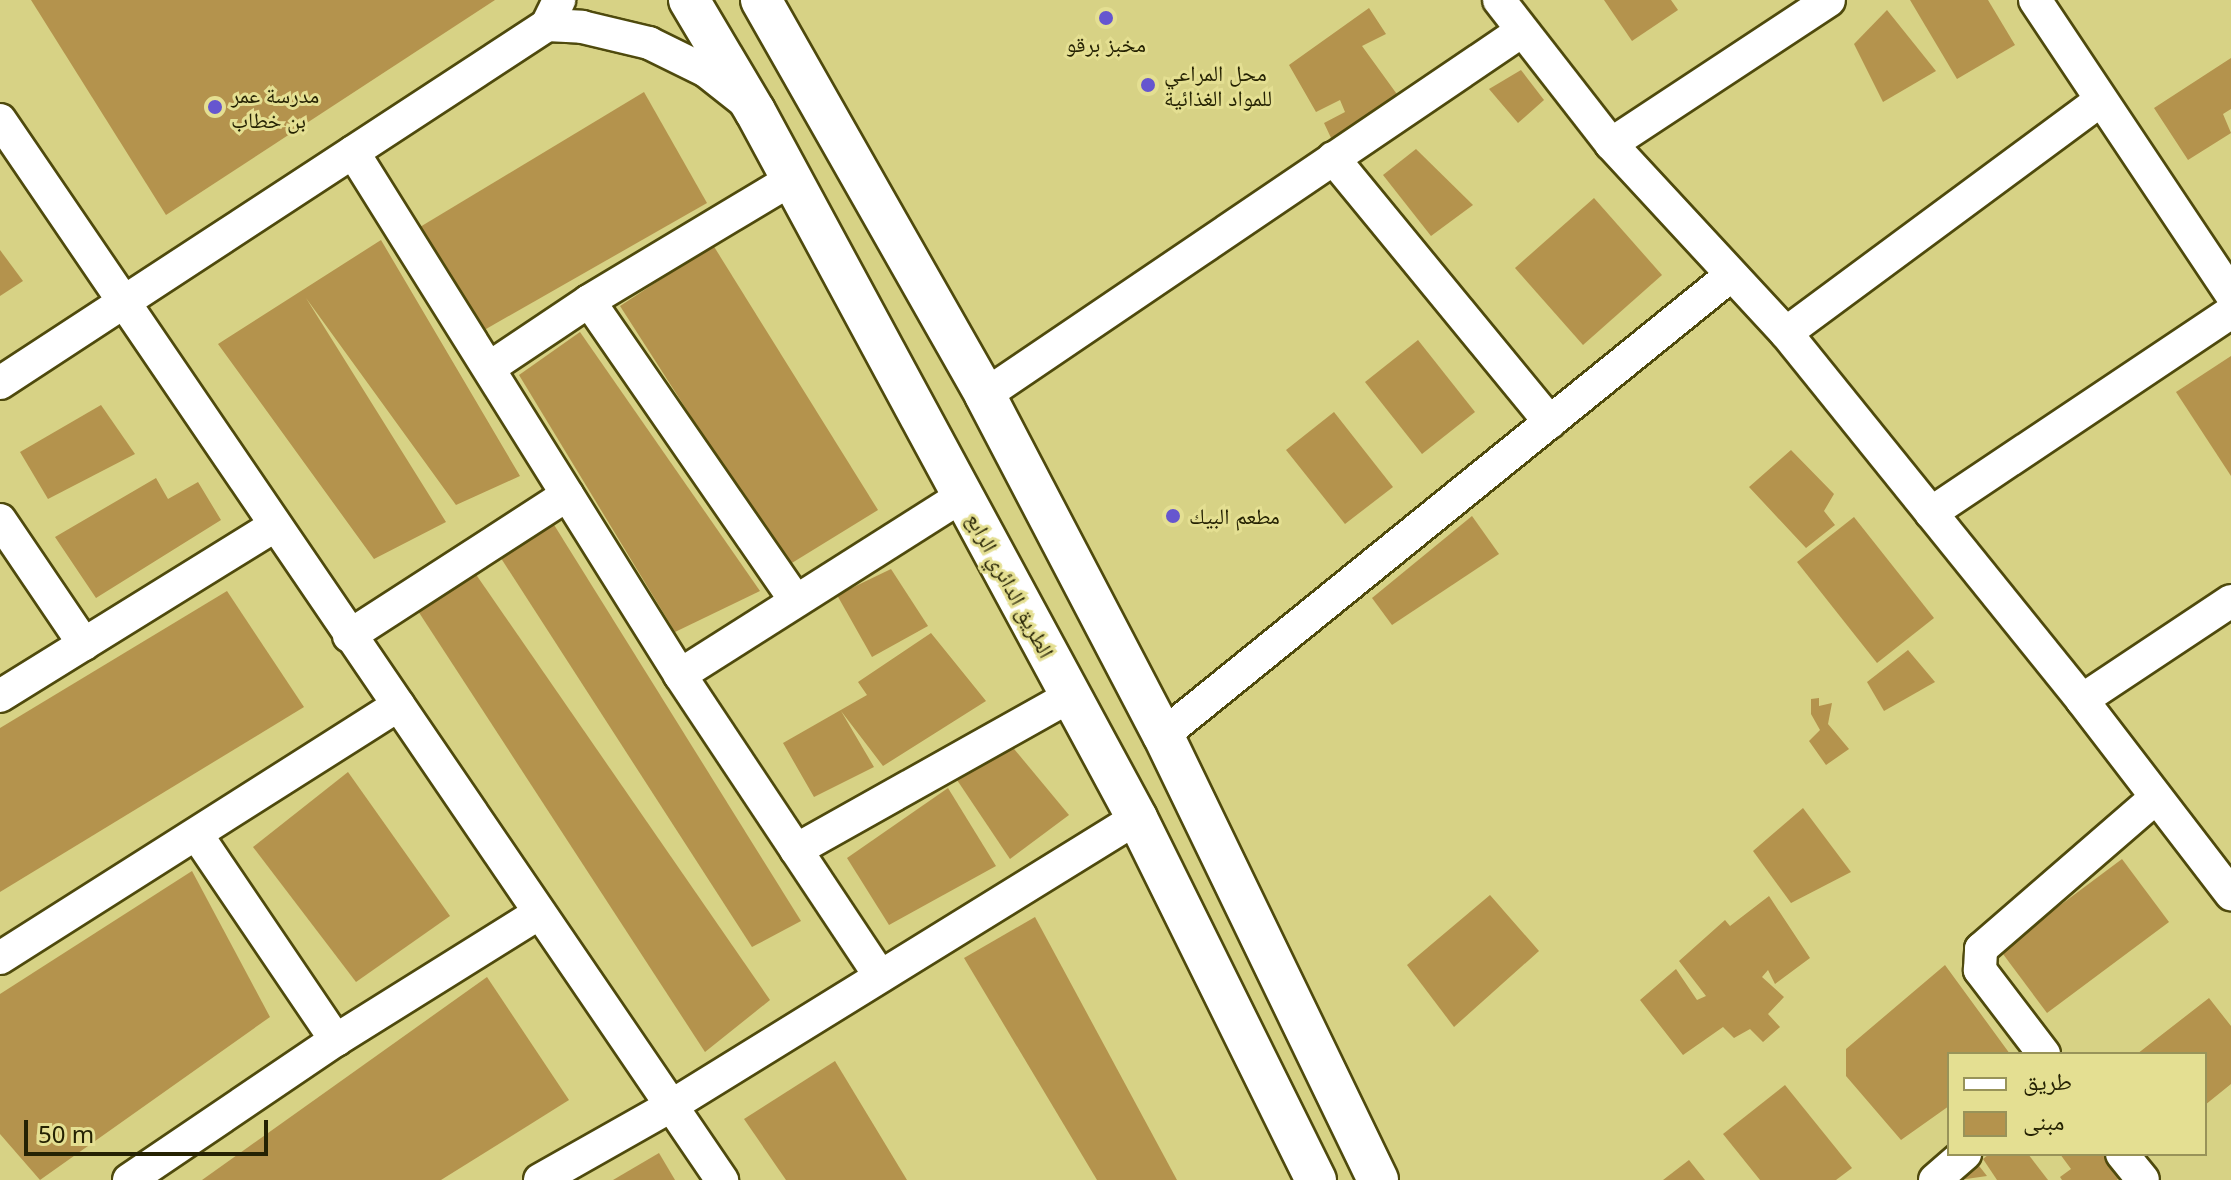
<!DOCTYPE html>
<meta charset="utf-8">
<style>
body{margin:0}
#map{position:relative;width:2231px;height:1180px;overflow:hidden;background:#d7d285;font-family:"Noto Sans","Noto Naskh Arabic",sans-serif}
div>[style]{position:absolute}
.building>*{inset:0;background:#b4934d}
.roads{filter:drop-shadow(2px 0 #4f4a0d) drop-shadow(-2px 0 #4f4a0d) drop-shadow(0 2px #4f4a0d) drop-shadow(0 -2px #4f4a0d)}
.minor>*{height:32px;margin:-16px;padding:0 16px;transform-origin:16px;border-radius:16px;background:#fff}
.major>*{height:40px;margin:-20px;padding:0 20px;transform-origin:20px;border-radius:20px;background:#fff}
.dots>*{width:22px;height:22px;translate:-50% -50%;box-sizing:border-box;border:4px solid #e4df92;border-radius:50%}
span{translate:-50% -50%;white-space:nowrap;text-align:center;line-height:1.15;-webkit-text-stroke:6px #e4df92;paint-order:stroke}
.poi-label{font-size:22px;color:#252203}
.left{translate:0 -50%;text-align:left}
.street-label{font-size:22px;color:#252203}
.legend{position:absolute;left:1947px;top:1052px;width:260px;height:104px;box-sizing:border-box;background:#e4df92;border:2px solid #989359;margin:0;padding:10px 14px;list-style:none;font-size:24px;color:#252203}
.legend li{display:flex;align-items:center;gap:16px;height:40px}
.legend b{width:40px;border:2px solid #989359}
.scale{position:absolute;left:24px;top:1120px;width:244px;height:36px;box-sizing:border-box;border:4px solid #252203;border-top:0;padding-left:10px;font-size:24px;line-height:28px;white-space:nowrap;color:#252203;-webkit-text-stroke:6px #e4df92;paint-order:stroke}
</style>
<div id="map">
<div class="building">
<i style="clip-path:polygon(31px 0,495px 0,166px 215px)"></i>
<i style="clip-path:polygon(1604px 0,1671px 0,1678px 10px,1632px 41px)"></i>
<i style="clip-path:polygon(1910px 0,1988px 0,2015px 45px,1957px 79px)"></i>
<i style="clip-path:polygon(1369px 8px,1386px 34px,1362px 46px,1399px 97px,1332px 140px,1324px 123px,1345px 112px,1340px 100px,1316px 112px,1289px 65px)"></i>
<i style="clip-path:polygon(1887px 10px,1936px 71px,1883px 102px,1854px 44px)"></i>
<i style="clip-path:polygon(2231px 58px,2231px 109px,2223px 114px,2231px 133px,2188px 160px,2154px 108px)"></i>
<i style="clip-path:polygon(1521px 70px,1544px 100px,1518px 123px,1489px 89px)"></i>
<i style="clip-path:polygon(644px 92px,707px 203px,479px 333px,415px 230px)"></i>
<i style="clip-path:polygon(1416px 149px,1473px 205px,1431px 236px,1383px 175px)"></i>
<i style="clip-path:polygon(1594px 198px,1662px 275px,1583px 345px,1515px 268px)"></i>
<i style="clip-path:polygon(381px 240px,520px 476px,456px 505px,306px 298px,446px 522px,374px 559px,218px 344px)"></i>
<i style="clip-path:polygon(713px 245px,878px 510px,787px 566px,620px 306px)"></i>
<i style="clip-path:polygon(0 250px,23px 281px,0 296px)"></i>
<i style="clip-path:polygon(580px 332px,760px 591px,675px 632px,519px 375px)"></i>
<i style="clip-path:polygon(1418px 340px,1475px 412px,1422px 454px,1365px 382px)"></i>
<i style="clip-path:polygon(2231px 356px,2231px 476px,2176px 392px)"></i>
<i style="clip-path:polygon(101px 405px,135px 454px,48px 499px,20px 452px)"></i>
<i style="clip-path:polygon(1334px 412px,1393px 487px,1345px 524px,1286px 450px)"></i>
<i style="clip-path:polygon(1791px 450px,1834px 494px,1824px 511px,1835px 525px,1806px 548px,1749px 487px)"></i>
<i style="clip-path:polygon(156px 478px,168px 499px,198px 482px,221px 520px,96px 598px,55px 537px)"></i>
<i style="clip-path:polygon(1472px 516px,1499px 554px,1392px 625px,1372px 598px)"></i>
<i style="clip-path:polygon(1854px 517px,1934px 618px,1877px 663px,1797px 562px)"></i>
<i style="clip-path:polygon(551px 520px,801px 921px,752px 947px,497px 552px)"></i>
<i style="clip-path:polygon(891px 569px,928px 626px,872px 657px,837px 595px)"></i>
<i style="clip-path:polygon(475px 573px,770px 1000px,705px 1052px,418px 611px)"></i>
<i style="clip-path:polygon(227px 591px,304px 707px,0 892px,0 728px)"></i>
<i style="clip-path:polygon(931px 633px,986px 701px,883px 766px,841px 711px,874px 767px,814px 797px,783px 743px,867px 695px,858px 682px)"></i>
<i style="clip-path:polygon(1908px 650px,1935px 682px,1884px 711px,1867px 682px)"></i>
<i style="clip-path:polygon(1819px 698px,1819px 706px,1832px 703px,1828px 724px,1849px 749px,1826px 765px,1809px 741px,1820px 730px,1811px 714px,1811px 699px)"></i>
<i style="clip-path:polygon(1010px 744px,1069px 815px,1010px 859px,957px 780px)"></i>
<i style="clip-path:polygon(348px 772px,450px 916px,356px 982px,253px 847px)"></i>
<i style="clip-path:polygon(948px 788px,996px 866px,889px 925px,847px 858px)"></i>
<i style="clip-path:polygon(1803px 808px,1851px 872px,1791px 903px,1753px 851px)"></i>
<i style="clip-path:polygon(2122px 859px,2169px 922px,2047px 1013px,2000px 950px)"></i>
<i style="clip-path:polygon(192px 871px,270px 1017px,40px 1180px,0 1134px,0 994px)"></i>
<i style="clip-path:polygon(1490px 895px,1539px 951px,1454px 1027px,1407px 965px)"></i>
<i style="clip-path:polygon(1769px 896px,1810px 958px,1775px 984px,1768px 970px,1762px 977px,1784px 997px,1768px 1014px,1780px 1027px,1763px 1042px,1750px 1029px,1734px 1038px,1723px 1027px,1683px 1055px,1640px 1000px,1676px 969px,1697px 1000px,1706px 996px,1679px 961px,1725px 920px,1730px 926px)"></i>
<i style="clip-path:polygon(1035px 917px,1177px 1180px,1097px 1180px,964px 958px)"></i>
<i style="clip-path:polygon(1945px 965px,2010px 1054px,1949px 1054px,1949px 1106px,1901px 1140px,1846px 1076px,1846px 1049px)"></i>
<i style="clip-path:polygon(487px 977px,569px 1100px,441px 1180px,202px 1180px)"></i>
<i style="clip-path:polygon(2209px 998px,2231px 1026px,2231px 1084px,2205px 1105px,2205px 1054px,2137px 1054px)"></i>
<i style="clip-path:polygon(835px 1061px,907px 1180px,786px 1180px,744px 1119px)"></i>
<i style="clip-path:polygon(1785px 1085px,1852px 1168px,1836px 1180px,1760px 1180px,1723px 1134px)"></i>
<i style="clip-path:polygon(659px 1153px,675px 1180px,613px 1180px)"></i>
<i style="clip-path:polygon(1989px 1154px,2028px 1154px,2048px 1180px,1997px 1180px,1983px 1159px)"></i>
<i style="clip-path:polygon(2060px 1154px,2110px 1154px,2124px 1173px,2117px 1180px,2062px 1180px,2060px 1177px,2071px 1169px)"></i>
<i style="clip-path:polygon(1689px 1160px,1705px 1180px,1663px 1180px)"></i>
<i style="clip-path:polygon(1976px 1162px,1987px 1176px,1959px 1180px)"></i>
</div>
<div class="roads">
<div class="minor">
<i style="left:1499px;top:0;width:182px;rotate:52.1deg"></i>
<i style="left:1611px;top:144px;width:258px;rotate:47.2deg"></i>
<i style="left:1786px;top:333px;width:471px;rotate:51.1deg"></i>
<i style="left:2082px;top:700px;width:245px;rotate:52.5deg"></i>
<i style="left:2035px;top:0;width:353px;rotate:56.3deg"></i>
<i style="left:547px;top:25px;width:35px;rotate:3deg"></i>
<i style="left:582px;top:27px;width:69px;rotate:13.4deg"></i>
<i style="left:649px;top:43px;width:64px;rotate:26.2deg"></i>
<i style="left:706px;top:71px;width:48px;rotate:38.3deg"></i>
<i style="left:0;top:120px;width:1283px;rotate:55.74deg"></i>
<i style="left:1611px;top:144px;width:261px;rotate:-33.4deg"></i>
<i style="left:353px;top:152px;width:617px;rotate:57.98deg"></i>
<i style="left:680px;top:675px;width:360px;rotate:56.4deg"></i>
<i style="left:1333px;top:158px;width:342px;rotate:50.6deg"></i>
<i style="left:589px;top:301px;width:363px;rotate:55.4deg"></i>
<i style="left:1786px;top:333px;width:390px;rotate:-36.5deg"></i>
<i style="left:489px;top:368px;width:120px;rotate:-33.8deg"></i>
<i style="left:589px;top:301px;width:237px;rotate:-31deg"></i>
<i style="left:0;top:383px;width:654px;rotate:-33.2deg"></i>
<i style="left:547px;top:25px;width:28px;rotate:-64deg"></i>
<i style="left:985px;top:395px;width:649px;rotate:-34.13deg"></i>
<i style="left:1931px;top:513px;width:361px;rotate:-33.8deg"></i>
<i style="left:0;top:520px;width:150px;rotate:55.9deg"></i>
<i style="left:349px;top:636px;width:260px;rotate:-32.9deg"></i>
<i style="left:680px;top:675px;width:334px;rotate:-32.4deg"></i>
<i style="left:0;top:696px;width:322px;rotate:-31.8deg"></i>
<i style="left:2082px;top:700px;width:179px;rotate:-33.6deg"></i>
<i style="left:1163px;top:735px;width:729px;rotate:-38.99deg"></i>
<i style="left:197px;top:835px;width:248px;rotate:55.9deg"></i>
<i style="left:796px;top:850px;width:314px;rotate:-29.3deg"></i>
<i style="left:0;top:958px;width:472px;rotate:-32.4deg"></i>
<i style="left:2044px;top:1054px;width:106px;rotate:-127.3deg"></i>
<i style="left:1980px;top:970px;width:21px;rotate:-87deg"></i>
<i style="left:1981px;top:949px;width:229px;rotate:-40.9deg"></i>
<i style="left:2122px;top:1154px;width:33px;rotate:51deg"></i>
<i style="left:129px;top:1180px;width:250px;rotate:-34.1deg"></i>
<i style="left:336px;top:1040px;width:239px;rotate:-32deg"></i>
<i style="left:540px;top:1180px;width:150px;rotate:-29.5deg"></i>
<i style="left:671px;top:1106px;width:548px;rotate:-31.72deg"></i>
<i style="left:1935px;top:1180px;width:40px;rotate:-41deg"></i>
</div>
<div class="major">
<i style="left:689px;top:0;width:129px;rotate:59.3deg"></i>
<i style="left:755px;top:111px;width:804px;rotate:61.62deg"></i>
<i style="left:1137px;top:818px;width:404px;rotate:63.7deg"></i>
<i style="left:761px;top:0;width:454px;rotate:60.4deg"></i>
<i style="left:985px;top:395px;width:384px;rotate:62.4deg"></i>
<i style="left:1163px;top:735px;width:494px;rotate:64.2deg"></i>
</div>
</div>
<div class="dots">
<i style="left:1106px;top:18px;background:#6656cf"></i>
<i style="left:1148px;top:85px;background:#6656cf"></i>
<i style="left:215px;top:107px;background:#6656cf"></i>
<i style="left:1173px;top:516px;background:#6656cf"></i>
</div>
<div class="poi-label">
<span style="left:1106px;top:44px">مخبز برقو</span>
<span class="left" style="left:1164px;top:85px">محل المراعي<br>للمواد الغذائية</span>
<span class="left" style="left:231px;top:107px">مدرسة عمر<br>بن خطاب</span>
<span class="left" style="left:1189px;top:516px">مطعم البيك</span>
</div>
<div class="street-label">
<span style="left:1011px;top:585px;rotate:62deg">الطريق الدائري الرابع</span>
</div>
<ul class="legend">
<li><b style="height:10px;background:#fff"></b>طريق</li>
<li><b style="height:22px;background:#b4934d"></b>مبنى</li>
</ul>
<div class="scale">50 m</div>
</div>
